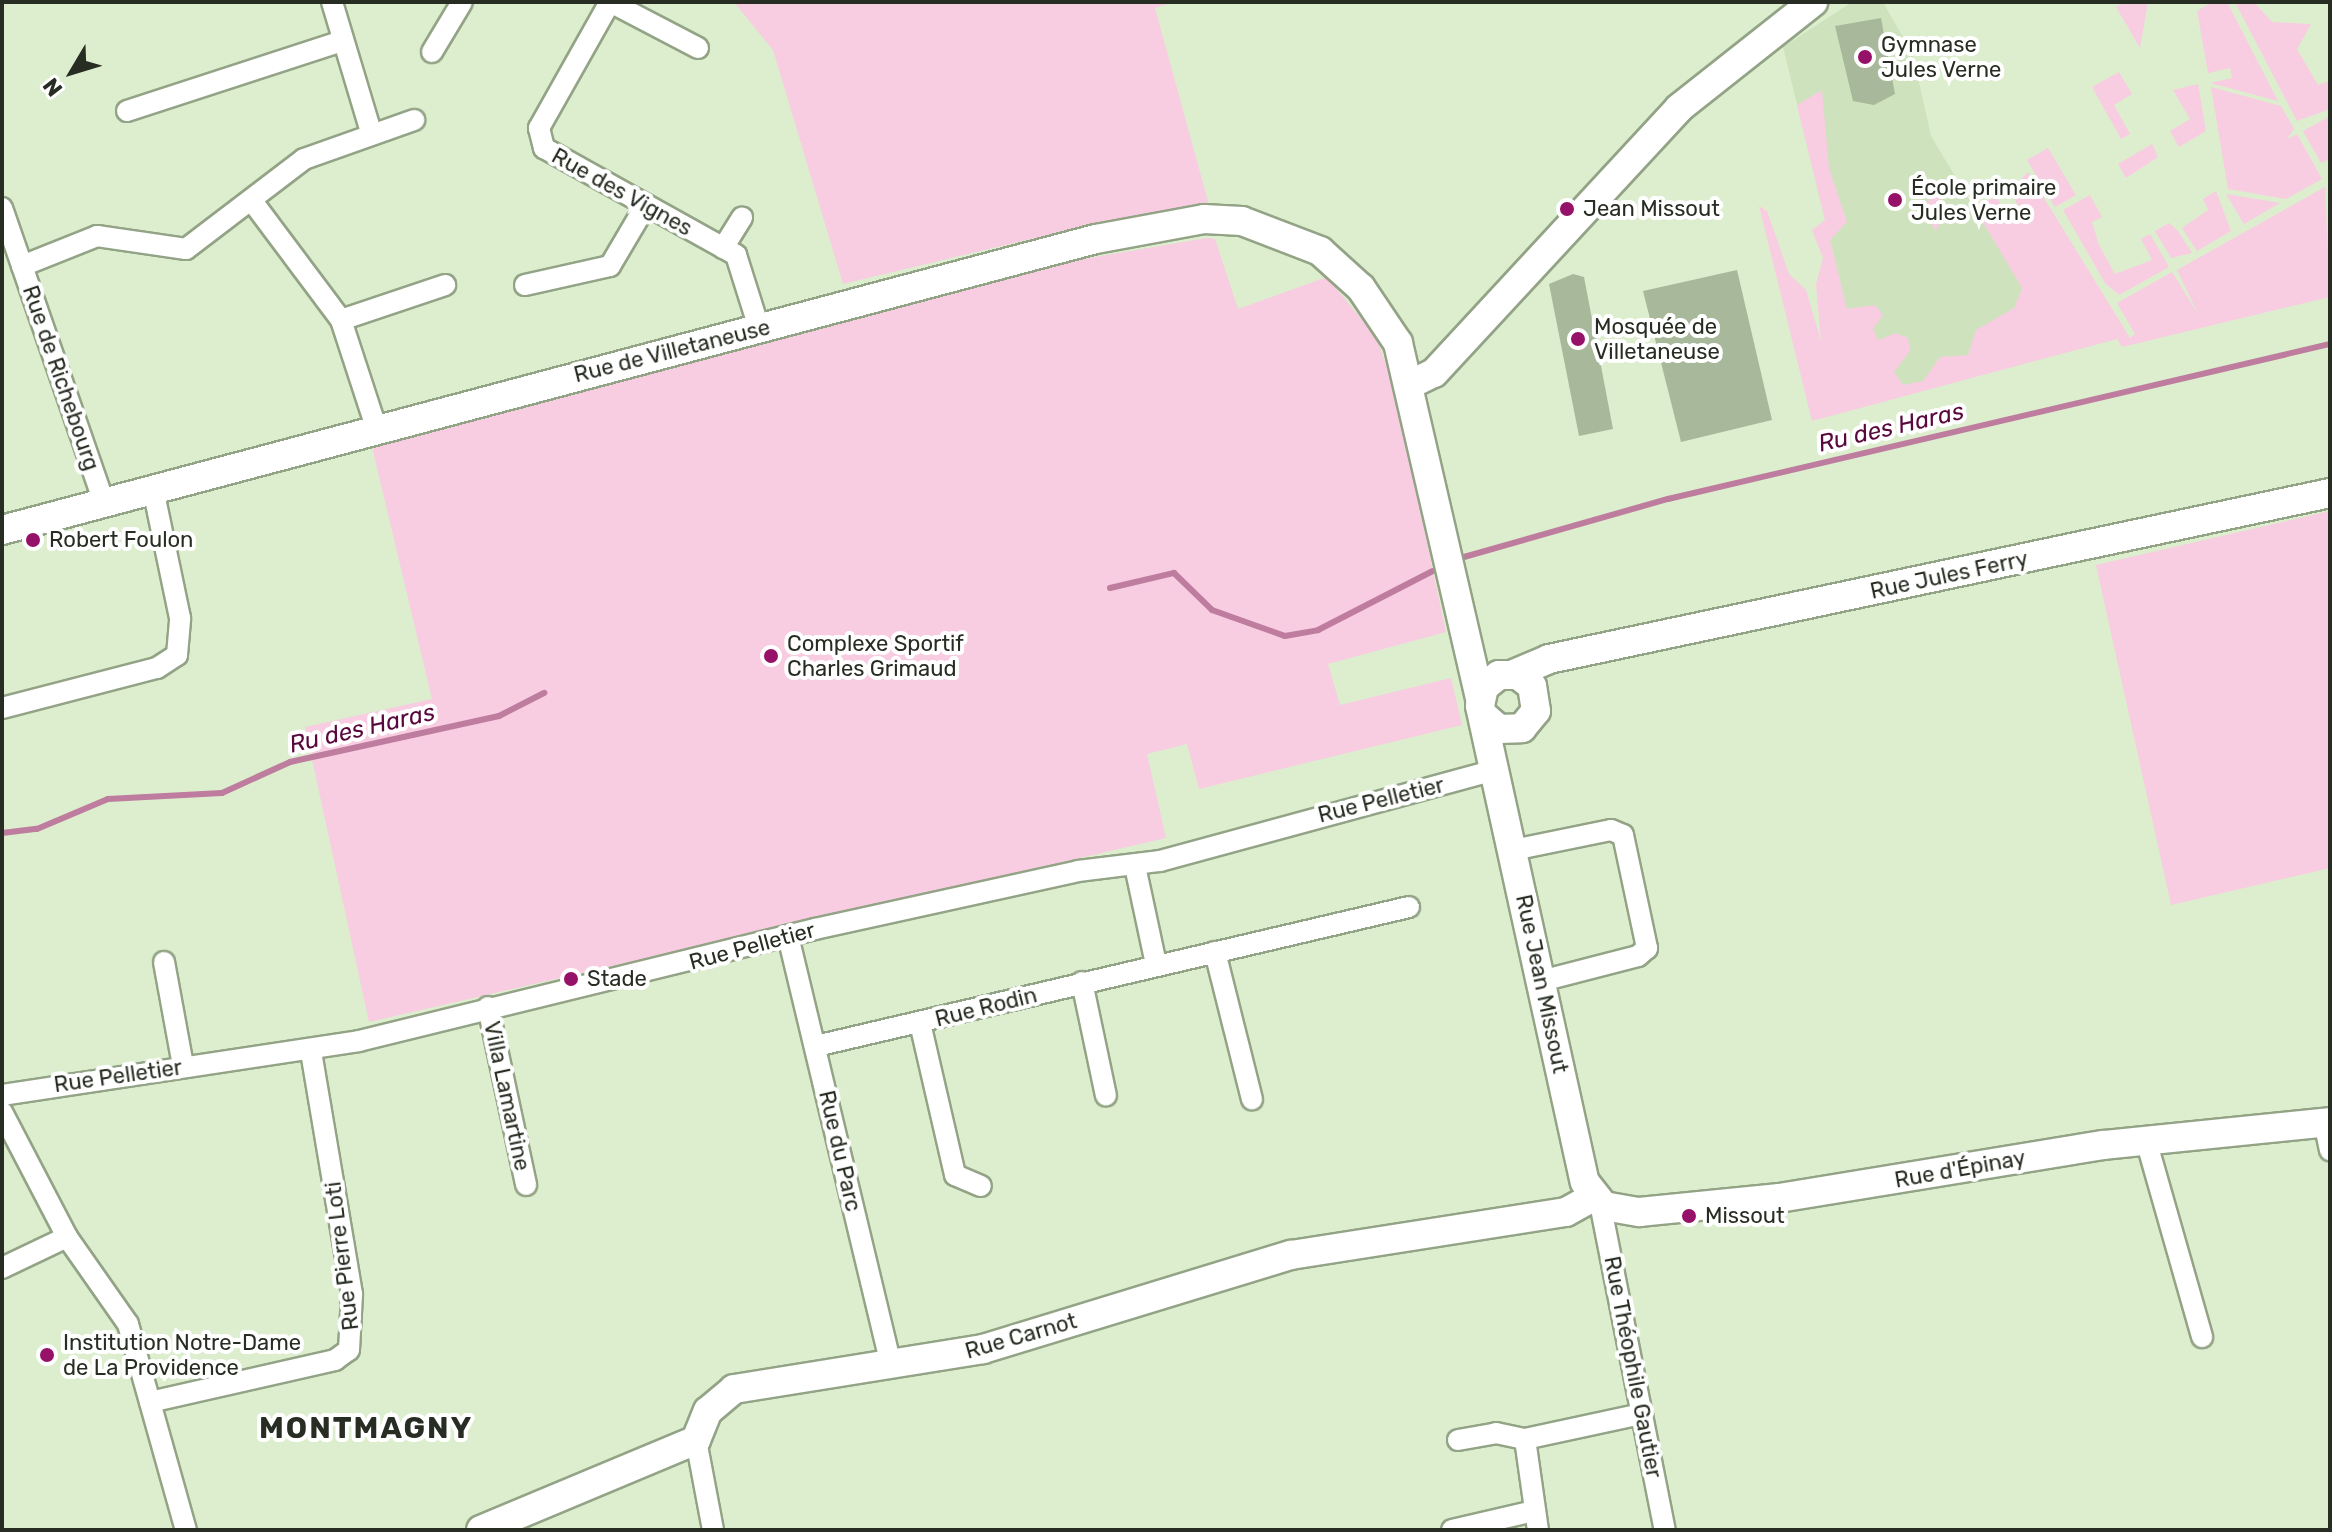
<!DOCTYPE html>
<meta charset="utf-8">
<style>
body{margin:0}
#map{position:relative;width:2332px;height:1532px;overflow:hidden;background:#ddeecf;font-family:Rubik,sans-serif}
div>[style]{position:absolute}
.built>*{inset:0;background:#cee3bd}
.green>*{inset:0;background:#f8cce1}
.stream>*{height:6px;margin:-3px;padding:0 3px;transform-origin:3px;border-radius:3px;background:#be7c9e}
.building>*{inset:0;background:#a8b99b}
.roads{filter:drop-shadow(2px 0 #93a386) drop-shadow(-2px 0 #93a386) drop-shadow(0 2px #93a386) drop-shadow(0 -2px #93a386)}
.street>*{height:20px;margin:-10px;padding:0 10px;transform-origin:10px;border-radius:10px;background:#fff}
.secondary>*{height:28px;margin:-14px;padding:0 14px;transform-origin:14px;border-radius:14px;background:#fff}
.dots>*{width:22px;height:22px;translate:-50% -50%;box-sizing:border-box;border:4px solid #fff;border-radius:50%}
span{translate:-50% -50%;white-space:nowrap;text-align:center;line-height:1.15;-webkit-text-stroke:8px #fff;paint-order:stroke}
.poi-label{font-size:22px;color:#272d22}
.left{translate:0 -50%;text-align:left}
.street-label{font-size:22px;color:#272d22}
.water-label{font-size:24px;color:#59083d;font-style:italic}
.district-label{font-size:30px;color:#272d22;font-weight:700;letter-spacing:2px}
.frame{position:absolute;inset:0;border:4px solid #272d22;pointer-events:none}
.north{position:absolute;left:32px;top:32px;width:80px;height:80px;-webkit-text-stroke:6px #fff;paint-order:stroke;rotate:232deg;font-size:22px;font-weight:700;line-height:32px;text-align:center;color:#272d22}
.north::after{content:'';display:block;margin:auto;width:28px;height:36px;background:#272d22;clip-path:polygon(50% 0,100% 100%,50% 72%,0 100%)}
</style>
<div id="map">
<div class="built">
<i style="clip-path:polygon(1852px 2px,1883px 2px,1913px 55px,1931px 136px,1985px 226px,2040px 241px,2117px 339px,1870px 404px,1783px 47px)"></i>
</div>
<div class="green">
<i style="clip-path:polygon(734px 2px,1174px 2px,1155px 8px,1209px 205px,1105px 221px,843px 284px,773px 50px)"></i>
<i style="clip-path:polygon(2125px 2px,2148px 2px,2140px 48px,2116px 7px)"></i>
<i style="clip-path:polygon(2212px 2px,2227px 2px,2278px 101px,2210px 83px,2232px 78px,2230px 68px,2208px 73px,2197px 11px)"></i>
<i style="clip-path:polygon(2235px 2px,2254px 2px,2272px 22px,2311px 24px,2297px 49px,2318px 85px,2330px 81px,2330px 109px,2297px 121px)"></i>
<i style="clip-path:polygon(2119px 72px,2132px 94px,2114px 105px,2130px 134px,2121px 139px,2092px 87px)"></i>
<i style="clip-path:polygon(2198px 84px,2206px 131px,2179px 147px,2170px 131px,2190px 119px,2173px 90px)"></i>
<i style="clip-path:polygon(2211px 87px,2281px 106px,2294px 129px,2286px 140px,2297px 134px,2322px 179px,2286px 199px,2228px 189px)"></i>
<i style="clip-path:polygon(1822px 90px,1829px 168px,1847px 222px,1830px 240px,1847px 309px,1875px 305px,1883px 315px,1873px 329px,1878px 340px,1896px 333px,1908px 338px,1910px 351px,1894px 372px,1903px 385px,1923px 381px,1940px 357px,1968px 355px,1976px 330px,2014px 308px,2022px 288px,1972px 204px,1997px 198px,2007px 215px,2020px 209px,2010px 191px,2028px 172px,2130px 338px,2135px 334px,2117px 303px,2172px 272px,2198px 314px,2177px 270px,2325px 187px,2330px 297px,2122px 347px,2117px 339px,1812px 421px,1759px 206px,1767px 211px,1789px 274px,1806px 290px,1821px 341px,1816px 284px,1823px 258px,1812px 230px,1825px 220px,1797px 105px)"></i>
<i style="clip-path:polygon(2330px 116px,2330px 159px,2321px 163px,2303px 131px)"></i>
<i style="clip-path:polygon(2152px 144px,2158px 157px,2126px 178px,2118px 164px)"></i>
<i style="clip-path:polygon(2048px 148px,2076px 195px,2055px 207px,2027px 160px)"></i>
<i style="clip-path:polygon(1932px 186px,1946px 210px,1936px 231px,1925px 214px)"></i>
<i style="clip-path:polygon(2216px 191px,2231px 231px,2197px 251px,2182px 228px,2208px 210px,2203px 199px)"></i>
<i style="clip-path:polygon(2226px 194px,2280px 203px,2244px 224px)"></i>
<i style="clip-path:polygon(2090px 195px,2102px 217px,2092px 222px,2099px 245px,2115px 274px,2152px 260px,2141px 239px,2150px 234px,2169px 267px,2119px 295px,2105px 283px,2063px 210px)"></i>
<i style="clip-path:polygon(2169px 223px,2178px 231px,2192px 253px,2171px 258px,2155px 231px)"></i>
<i style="clip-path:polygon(1207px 238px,1215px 239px,1238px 309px,1327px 277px,1376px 337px,1393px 383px,1446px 632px,1328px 664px,1340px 705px,1451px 678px,1462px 725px,1199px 789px,1187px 744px,1147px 754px,1166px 838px,369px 1022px,305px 727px,432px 699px,372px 447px,1048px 265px)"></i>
<i style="clip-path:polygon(2330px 511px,2330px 868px,2171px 905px,2096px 565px)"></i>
</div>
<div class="stream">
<i style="left:1464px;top:557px;width:212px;rotate:-15.9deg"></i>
<i style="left:1668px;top:499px;width:680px;rotate:-13.18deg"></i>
<i style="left:1110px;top:588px;width:66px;rotate:-13.2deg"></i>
<i style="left:1174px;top:573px;width:53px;rotate:44.2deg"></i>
<i style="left:1212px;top:610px;width:77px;rotate:19.6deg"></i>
<i style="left:1285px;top:636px;width:34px;rotate:-10deg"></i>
<i style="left:1318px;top:630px;width:129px;rotate:-27.2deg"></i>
<i style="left:2px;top:833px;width:35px;rotate:-7deg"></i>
<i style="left:37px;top:829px;width:77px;rotate:-22.9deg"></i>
<i style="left:108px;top:799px;width:114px;rotate:-3deg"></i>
<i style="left:222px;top:793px;width:75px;rotate:-24.5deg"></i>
<i style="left:290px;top:762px;width:214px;rotate:-12.4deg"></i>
<i style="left:499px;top:716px;width:51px;rotate:-27.1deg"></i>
</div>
<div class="building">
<i style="clip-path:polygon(1881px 18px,1895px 94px,1874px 105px,1853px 101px,1835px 26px)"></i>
<i style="clip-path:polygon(1737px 270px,1772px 420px,1681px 442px,1643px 291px)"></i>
<i style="clip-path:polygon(1573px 274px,1584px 277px,1613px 429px,1579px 436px,1549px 284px)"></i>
</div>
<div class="roads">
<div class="street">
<i style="left:332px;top:2px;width:136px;rotate:73.3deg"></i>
<i style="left:610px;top:2px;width:145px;rotate:119.4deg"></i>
<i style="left:539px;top:128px;width:21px;rotate:76deg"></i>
<i style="left:544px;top:148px;width:220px;rotate:29.1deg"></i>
<i style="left:736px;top:255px;width:80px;rotate:72.5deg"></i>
<i style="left:612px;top:3px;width:97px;rotate:27.6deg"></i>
<i style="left:432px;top:52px;width:58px;rotate:-59deg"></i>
<i style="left:127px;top:111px;width:227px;rotate:-18deg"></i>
<i style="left:252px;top:201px;width:149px;rotate:53.2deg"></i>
<i style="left:341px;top:320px;width:113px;rotate:71.9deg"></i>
<i style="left:2px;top:208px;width:312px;rotate:70.9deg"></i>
<i style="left:723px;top:248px;width:36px;rotate:-58deg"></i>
<i style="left:22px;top:266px;width:81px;rotate:-21.8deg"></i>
<i style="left:97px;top:236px;width:90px;rotate:8.3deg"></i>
<i style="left:186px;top:249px;width:148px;rotate:-37.3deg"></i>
<i style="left:304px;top:159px;width:117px;rotate:-19.5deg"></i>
<i style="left:525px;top:285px;width:87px;rotate:-12.6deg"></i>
<i style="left:610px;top:266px;width:71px;rotate:-59.5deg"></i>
<i style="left:341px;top:320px;width:110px;rotate:-18.6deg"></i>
<i style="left:2px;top:708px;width:160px;rotate:-14.5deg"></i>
<i style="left:157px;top:668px;width:24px;rotate:-33deg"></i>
<i style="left:177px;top:655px;width:37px;rotate:-85deg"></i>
<i style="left:180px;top:618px;width:132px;rotate:-101.8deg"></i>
<i style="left:1513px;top:850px;width:100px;rotate:-11.5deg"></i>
<i style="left:1611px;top:830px;width:13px;rotate:23deg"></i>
<i style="left:1623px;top:835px;width:116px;rotate:78deg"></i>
<i style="left:1647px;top:948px;width:12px;rotate:138deg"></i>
<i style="left:1638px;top:956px;width:100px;rotate:165.5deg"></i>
<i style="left:1135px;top:866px;width:100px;rotate:77.9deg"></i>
<i style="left:788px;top:936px;width:442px;rotate:76.5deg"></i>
<i style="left:1215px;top:952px;width:152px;rotate:75.9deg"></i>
<i style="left:164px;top:962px;width:106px;rotate:79.6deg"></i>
<i style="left:1082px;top:982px;width:116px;rotate:78.1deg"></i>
<i style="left:488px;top:1007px;width:182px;rotate:77.9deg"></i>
<i style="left:920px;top:1023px;width:156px;rotate:77deg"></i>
<i style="left:955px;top:1175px;width:28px;rotate:23deg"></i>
<i style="left:816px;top:1046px;width:609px;rotate:-13.19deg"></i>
<i style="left:2px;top:1095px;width:361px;rotate:-8.6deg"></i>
<i style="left:359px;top:1041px;width:470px;rotate:-13.8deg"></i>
<i style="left:815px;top:929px;width:269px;rotate:-12.4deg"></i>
<i style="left:1078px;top:871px;width:83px;rotate:-7deg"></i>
<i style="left:1160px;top:861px;width:347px;rotate:-15.2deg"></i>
<i style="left:2px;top:1112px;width:141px;rotate:62.5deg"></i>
<i style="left:67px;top:1237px;width:106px;rotate:55deg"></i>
<i style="left:128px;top:1324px;width:214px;rotate:74.3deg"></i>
<i style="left:2324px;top:1122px;width:29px;rotate:78deg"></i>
<i style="left:2146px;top:1140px;width:205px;rotate:74.1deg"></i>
<i style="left:1600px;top:1203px;width:333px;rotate:78.8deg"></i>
<i style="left:2px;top:1268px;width:72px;rotate:-25.5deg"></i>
<i style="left:150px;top:1402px;width:190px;rotate:-12.8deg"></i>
<i style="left:335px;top:1360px;width:17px;rotate:-36deg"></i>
<i style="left:349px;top:1350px;width:56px;rotate:-86.9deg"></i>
<i style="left:352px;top:1294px;width:246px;rotate:-99.6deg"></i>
<i style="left:1525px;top:1439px;width:92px;rotate:81.9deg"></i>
<i style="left:696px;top:1440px;width:92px;rotate:79.3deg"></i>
<i style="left:1458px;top:1440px;width:39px;rotate:-10deg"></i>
<i style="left:1496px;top:1433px;width:30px;rotate:12deg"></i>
<i style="left:1525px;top:1439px;width:120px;rotate:-12.1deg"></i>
<i style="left:1452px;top:1530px;width:84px;rotate:-13deg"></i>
</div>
<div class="secondary">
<i style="left:1411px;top:384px;width:25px;rotate:-26deg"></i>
<i style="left:1434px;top:373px;width:361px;rotate:-47.2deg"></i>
<i style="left:1679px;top:108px;width:171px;rotate:-38.3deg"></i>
<i style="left:2px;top:530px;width:1132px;rotate:-14.9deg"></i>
<i style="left:1096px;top:239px;width:110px;rotate:-10.5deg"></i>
<i style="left:1204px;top:219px;width:38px;rotate:3deg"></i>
<i style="left:1242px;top:221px;width:84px;rotate:21deg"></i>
<i style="left:1320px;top:251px;width:55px;rotate:42.1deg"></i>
<i style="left:1361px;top:288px;width:66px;rotate:56.1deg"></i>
<i style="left:1398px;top:343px;width:365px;rotate:77deg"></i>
<i style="left:1514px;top:674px;width:38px;rotate:-23deg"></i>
<i style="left:1549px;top:659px;width:798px;rotate:-12deg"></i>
<i style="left:1484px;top:716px;width:20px;rotate:41deg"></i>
<i style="left:1499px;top:729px;width:23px;rotate:-2deg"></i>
<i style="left:1522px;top:728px;width:22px;rotate:-51deg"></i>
<i style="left:1536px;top:711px;width:25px;rotate:-99deg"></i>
<i style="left:1532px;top:686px;width:18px;rotate:-142deg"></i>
<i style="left:1518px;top:675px;width:19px;rotate:180deg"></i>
<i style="left:1499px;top:675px;width:19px;rotate:141deg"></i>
<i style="left:1484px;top:687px;width:19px;rotate:102deg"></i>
<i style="left:1480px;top:706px;width:487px;rotate:77.6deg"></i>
<i style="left:1585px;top:1182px;width:31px;rotate:52deg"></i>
<i style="left:1604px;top:1206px;width:36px;rotate:10deg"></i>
<i style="left:1639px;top:1212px;width:141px;rotate:-5.7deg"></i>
<i style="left:1779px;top:1198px;width:329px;rotate:-9.3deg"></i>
<i style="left:2104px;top:1145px;width:227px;rotate:-5.8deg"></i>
<i style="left:481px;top:1530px;width:233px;rotate:-22.7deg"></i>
<i style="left:696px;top:1440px;width:31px;rotate:-68deg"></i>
<i style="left:708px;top:1411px;width:34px;rotate:-40deg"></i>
<i style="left:734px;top:1389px;width:252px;rotate:-9.1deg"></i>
<i style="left:983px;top:1349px;width:322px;rotate:-17deg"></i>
<i style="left:1291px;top:1255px;width:278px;rotate:-8.9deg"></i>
<i style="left:1566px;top:1212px;width:31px;rotate:-29deg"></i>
</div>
</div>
<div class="dots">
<i style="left:1865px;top:57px;background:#961168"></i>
<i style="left:1895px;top:200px;background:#961168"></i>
<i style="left:1567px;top:209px;background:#961168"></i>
<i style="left:1578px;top:339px;background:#961168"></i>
<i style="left:33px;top:540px;background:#961168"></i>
<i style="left:771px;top:656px;background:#961168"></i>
<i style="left:571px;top:979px;background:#961168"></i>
<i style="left:1689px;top:1216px;background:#961168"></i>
<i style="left:47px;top:1355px;background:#961168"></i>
</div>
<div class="poi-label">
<span class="left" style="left:1881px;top:57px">Gymnase<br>Jules Verne</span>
<span class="left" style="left:1911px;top:200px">École primaire<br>Jules Verne</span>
<span class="left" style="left:1583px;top:209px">Jean Missout</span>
<span class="left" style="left:1594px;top:339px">Mosquée de<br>Villetaneuse</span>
<span class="left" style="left:49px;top:540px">Robert Foulon</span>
<span class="left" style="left:787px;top:656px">Complexe Sportif<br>Charles Grimaud</span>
<span class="left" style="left:587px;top:979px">Stade</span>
<span class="left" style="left:1705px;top:1216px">Missout</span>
<span class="left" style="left:63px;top:1355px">Institution Notre-Dame<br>de La Providence</span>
</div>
<div class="street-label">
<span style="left:622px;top:192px;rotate:29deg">Rue des Vignes</span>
<span style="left:672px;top:351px;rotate:-14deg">Rue de Villetaneuse</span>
<span style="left:61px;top:378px;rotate:71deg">Rue de Richebourg</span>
<span style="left:1949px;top:575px;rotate:-12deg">Rue Jules Ferry</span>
<span style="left:1381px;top:800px;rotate:-14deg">Rue Pelletier</span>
<span style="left:752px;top:946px;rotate:-15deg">Rue Pelletier</span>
<span style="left:1542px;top:984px;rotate:78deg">Rue Jean Missout</span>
<span style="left:986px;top:1007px;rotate:-14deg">Rue Rodin</span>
<span style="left:118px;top:1076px;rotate:-8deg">Rue Pelletier</span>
<span style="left:507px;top:1096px;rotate:78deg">Villa Lamartine</span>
<span style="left:840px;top:1151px;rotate:77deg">Rue du Parc</span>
<span style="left:1960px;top:1169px;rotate:-10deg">Rue d'Épinay</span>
<span style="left:342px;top:1256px;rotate:-97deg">Rue Pierre Loti</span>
<span style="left:1021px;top:1336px;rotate:-16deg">Rue Carnot</span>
<span style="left:1633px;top:1367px;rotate:79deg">Rue Théophile Gautier</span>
</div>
<div class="water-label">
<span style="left:1891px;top:428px;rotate:-13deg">Ru des Haras</span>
<span style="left:362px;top:729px;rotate:-13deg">Ru des Haras</span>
</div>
<div class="district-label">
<span style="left:366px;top:1428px">MONTMAGNY</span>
</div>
<div class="frame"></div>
<div class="north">N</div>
</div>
